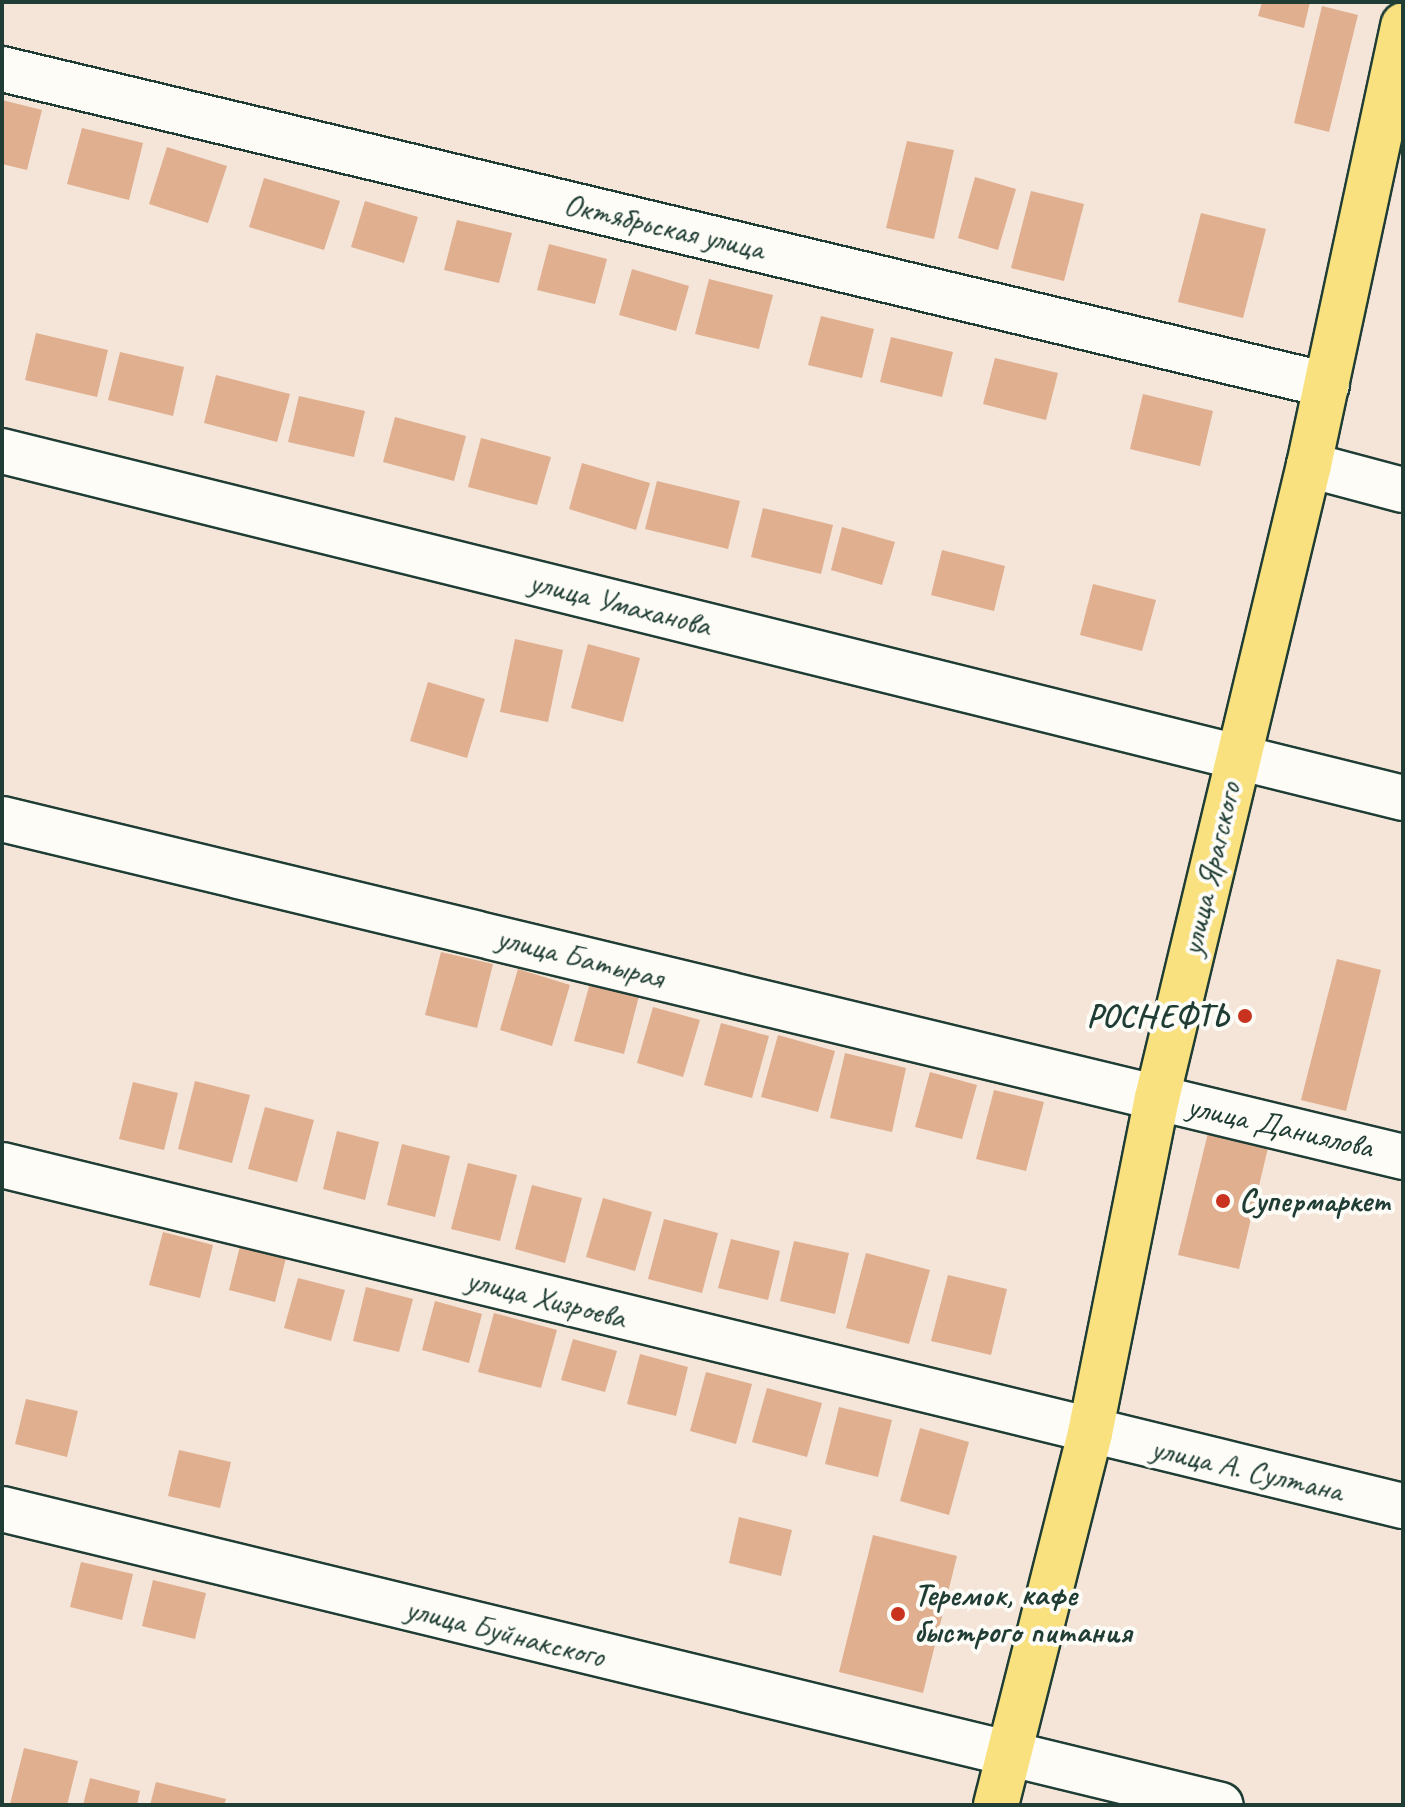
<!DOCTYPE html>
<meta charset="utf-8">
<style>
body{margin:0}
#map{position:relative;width:1405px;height:1807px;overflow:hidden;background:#f4e5d8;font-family:Caveat,sans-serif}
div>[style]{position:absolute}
.building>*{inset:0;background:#dfaf90}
.roads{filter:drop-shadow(2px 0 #1f3d34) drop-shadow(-2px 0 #1f3d34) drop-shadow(0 2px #1f3d34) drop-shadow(0 -2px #1f3d34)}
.minor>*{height:44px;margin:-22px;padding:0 22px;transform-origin:22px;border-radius:22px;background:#fdfcf7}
.major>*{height:44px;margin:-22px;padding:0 22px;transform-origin:22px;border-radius:22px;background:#fae180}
.dots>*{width:22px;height:22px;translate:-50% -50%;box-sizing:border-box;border:4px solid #fdfcf7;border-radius:50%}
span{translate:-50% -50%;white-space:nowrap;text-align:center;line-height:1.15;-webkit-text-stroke:8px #fdfcf7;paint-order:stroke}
.street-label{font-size:32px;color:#1f3d34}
.poi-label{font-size:32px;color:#1f3d34;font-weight:700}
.right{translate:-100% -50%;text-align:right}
.left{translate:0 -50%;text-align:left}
.frame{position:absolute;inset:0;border:4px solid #1f3d34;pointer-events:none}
</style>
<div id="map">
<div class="building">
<i style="clip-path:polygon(1262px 2px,1310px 2px,1304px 28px,1258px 16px)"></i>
<i style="clip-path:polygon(1322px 6px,1358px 15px,1329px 132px,1294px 123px)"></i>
<i style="clip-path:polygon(2px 100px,42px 110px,27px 170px,2px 164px)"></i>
<i style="clip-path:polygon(82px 128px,143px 143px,129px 200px,67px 184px)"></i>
<i style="clip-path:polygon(907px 141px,954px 150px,934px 239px,886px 228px)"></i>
<i style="clip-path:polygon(167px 147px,227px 166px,208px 223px,149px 204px)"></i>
<i style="clip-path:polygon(975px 177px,1016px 189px,998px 250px,958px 238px)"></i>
<i style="clip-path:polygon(264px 178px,340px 201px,324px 250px,249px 227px)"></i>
<i style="clip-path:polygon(1031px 191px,1084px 204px,1064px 281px,1011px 268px)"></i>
<i style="clip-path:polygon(365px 201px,418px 217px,404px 263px,351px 247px)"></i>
<i style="clip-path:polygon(1201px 213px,1266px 229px,1243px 318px,1178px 302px)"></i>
<i style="clip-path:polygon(457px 220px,512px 233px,499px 283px,444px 270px)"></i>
<i style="clip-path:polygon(549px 244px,607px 259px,595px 304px,537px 290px)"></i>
<i style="clip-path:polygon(632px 269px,689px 286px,676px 331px,619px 315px)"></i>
<i style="clip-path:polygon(709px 279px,773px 295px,759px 349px,695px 334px)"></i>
<i style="clip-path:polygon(821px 316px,874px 329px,862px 378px,808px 365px)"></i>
<i style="clip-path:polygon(36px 333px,108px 350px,97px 397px,25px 380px)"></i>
<i style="clip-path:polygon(891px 337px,953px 352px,942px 397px,880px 382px)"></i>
<i style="clip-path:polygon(120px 352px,184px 367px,173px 416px,108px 400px)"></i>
<i style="clip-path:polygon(995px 358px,1058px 373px,1046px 420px,983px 404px)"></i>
<i style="clip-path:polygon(216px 375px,290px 394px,277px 442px,204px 423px)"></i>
<i style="clip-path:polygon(1143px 394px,1213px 411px,1200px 466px,1130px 449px)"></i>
<i style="clip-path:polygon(299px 396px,365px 411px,354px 457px,288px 442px)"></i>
<i style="clip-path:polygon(395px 417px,466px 436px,454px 481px,383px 462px)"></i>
<i style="clip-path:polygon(481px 438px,551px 457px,537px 505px,468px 487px)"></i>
<i style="clip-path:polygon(582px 463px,650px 483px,636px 530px,569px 509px)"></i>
<i style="clip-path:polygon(657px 481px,740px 501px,728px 549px,645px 529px)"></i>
<i style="clip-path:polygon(763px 508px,833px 525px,821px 574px,751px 557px)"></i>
<i style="clip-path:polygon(842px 527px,895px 542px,882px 585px,831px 570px)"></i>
<i style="clip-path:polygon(942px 550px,1005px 566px,994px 611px,931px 595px)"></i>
<i style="clip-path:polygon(1093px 584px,1156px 600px,1142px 651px,1080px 635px)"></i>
<i style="clip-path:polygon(515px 639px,563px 650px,548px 722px,500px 712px)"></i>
<i style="clip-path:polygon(588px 644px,640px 658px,623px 722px,571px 708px)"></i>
<i style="clip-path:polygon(428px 682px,485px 699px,467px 758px,410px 741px)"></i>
<i style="clip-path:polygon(441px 952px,493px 964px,477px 1028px,425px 1015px)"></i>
<i style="clip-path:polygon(1337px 959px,1381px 970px,1346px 1111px,1301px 1100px)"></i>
<i style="clip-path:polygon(518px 969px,570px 985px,552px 1046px,500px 1030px)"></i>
<i style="clip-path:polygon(590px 983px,639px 996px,624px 1054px,574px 1041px)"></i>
<i style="clip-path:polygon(653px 1007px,700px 1020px,683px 1077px,637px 1063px)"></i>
<i style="clip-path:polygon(721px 1023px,769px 1036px,752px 1098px,704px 1085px)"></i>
<i style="clip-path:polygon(778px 1035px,835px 1051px,818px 1112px,761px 1097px)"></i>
<i style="clip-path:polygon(845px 1053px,906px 1068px,892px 1132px,830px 1118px)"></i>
<i style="clip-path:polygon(930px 1072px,977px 1085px,962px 1139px,915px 1127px)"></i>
<i style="clip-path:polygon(195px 1081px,250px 1095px,232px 1163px,178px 1149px)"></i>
<i style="clip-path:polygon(133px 1082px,178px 1093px,164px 1150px,119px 1139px)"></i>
<i style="clip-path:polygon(994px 1090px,1044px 1102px,1026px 1171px,976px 1159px)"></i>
<i style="clip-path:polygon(265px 1107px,314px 1120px,297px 1182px,248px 1169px)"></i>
<i style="clip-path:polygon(337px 1131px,379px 1142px,365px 1200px,323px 1189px)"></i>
<i style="clip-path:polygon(1208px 1133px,1268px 1148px,1239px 1269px,1178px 1255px)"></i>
<i style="clip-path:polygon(402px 1144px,450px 1156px,435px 1217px,387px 1205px)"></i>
<i style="clip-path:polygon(468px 1163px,517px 1175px,500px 1241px,451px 1229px)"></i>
<i style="clip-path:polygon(532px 1185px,582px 1198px,565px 1263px,515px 1249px)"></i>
<i style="clip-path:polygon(603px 1198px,652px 1212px,635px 1271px,586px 1257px)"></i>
<i style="clip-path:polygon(664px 1219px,718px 1233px,702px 1293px,648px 1279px)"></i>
<i style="clip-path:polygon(163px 1232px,213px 1245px,200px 1298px,149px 1285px)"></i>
<i style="clip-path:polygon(731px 1239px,780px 1251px,768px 1300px,718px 1288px)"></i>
<i style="clip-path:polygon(794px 1241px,849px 1253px,835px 1314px,780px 1301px)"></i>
<i style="clip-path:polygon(241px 1242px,287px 1254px,275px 1302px,229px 1290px)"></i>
<i style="clip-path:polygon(866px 1253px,930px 1270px,909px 1344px,846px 1328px)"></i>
<i style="clip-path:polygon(948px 1275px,1007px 1289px,991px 1355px,931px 1341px)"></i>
<i style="clip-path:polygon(298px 1278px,345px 1290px,331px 1341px,284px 1328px)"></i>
<i style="clip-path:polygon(366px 1287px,413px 1299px,399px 1352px,353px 1341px)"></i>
<i style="clip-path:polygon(435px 1301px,482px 1314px,469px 1363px,422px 1350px)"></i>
<i style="clip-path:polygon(494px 1313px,557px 1330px,541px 1388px,478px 1372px)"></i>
<i style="clip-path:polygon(573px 1339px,617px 1351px,605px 1392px,561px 1380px)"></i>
<i style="clip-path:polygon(640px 1354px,688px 1367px,676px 1416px,627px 1404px)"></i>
<i style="clip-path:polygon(706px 1372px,752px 1384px,736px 1444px,690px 1431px)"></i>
<i style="clip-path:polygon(767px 1388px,822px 1403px,807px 1457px,752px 1442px)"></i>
<i style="clip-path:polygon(26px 1399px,78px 1411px,67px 1457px,15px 1444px)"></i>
<i style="clip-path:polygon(839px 1407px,892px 1420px,878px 1477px,825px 1464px)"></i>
<i style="clip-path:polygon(920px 1428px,969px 1442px,949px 1515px,900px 1501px)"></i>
<i style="clip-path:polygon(179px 1450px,231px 1462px,220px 1508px,168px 1496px)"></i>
<i style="clip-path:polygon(739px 1517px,792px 1530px,781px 1576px,729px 1563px)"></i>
<i style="clip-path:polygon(873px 1535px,957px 1556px,923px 1693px,839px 1672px)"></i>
<i style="clip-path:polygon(81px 1562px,133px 1574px,122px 1620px,70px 1607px)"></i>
<i style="clip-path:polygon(153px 1580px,206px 1593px,195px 1639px,142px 1626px)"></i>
<i style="clip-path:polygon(24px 1748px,78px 1761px,67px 1805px,10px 1804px)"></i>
<i style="clip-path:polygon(90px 1778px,140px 1791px,137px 1805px,83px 1805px)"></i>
<i style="clip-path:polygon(156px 1782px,226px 1799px,224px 1805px,150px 1805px)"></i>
</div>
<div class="roads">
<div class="minor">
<i style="left:2px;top:69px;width:1362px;rotate:13.41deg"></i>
<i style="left:2px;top:451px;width:1443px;rotate:13.91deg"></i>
<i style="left:1309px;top:465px;width:97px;rotate:14.9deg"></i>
<i style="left:2px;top:819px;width:1441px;rotate:13.56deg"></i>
<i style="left:2px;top:1165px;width:1442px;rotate:13.68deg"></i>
<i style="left:2px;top:1509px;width:1254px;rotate:13.65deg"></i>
</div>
<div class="major">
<i style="left:996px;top:1805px;width:384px;rotate:-75.8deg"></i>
<i style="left:1090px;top:1433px;width:342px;rotate:-78.7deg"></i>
<i style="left:1157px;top:1098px;width:651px;rotate:-76.5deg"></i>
<i style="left:1309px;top:465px;width:450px;rotate:-77.9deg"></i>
</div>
</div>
<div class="dots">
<i style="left:1245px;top:1016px;background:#c8321e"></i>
<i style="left:1223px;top:1201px;background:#c8321e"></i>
<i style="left:898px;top:1614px;background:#c8321e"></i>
</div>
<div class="street-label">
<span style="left:664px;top:227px;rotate:13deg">Октябрьская улица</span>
<span style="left:620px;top:604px;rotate:14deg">улица Умаханова</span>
<span style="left:1211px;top:869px;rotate:-77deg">улица Ярагского</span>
<span style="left:580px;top:958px;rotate:14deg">улица Батырая</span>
<span style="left:1280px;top:1127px;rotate:13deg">улица Даниялова</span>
<span style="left:546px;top:1299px;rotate:14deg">улица Хизроева</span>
<span style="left:1247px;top:1470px;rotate:13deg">улица А. Султана</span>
<span style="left:505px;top:1633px;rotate:14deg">улица Буйнакского</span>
</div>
<div class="poi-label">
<span class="right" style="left:1229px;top:1016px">РОСНЕФТЬ</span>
<span class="left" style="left:1239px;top:1201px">Супермаркет</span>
<span class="left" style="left:914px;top:1614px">Теремок, кафе<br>быстрого питания</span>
</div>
<div class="frame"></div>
</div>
